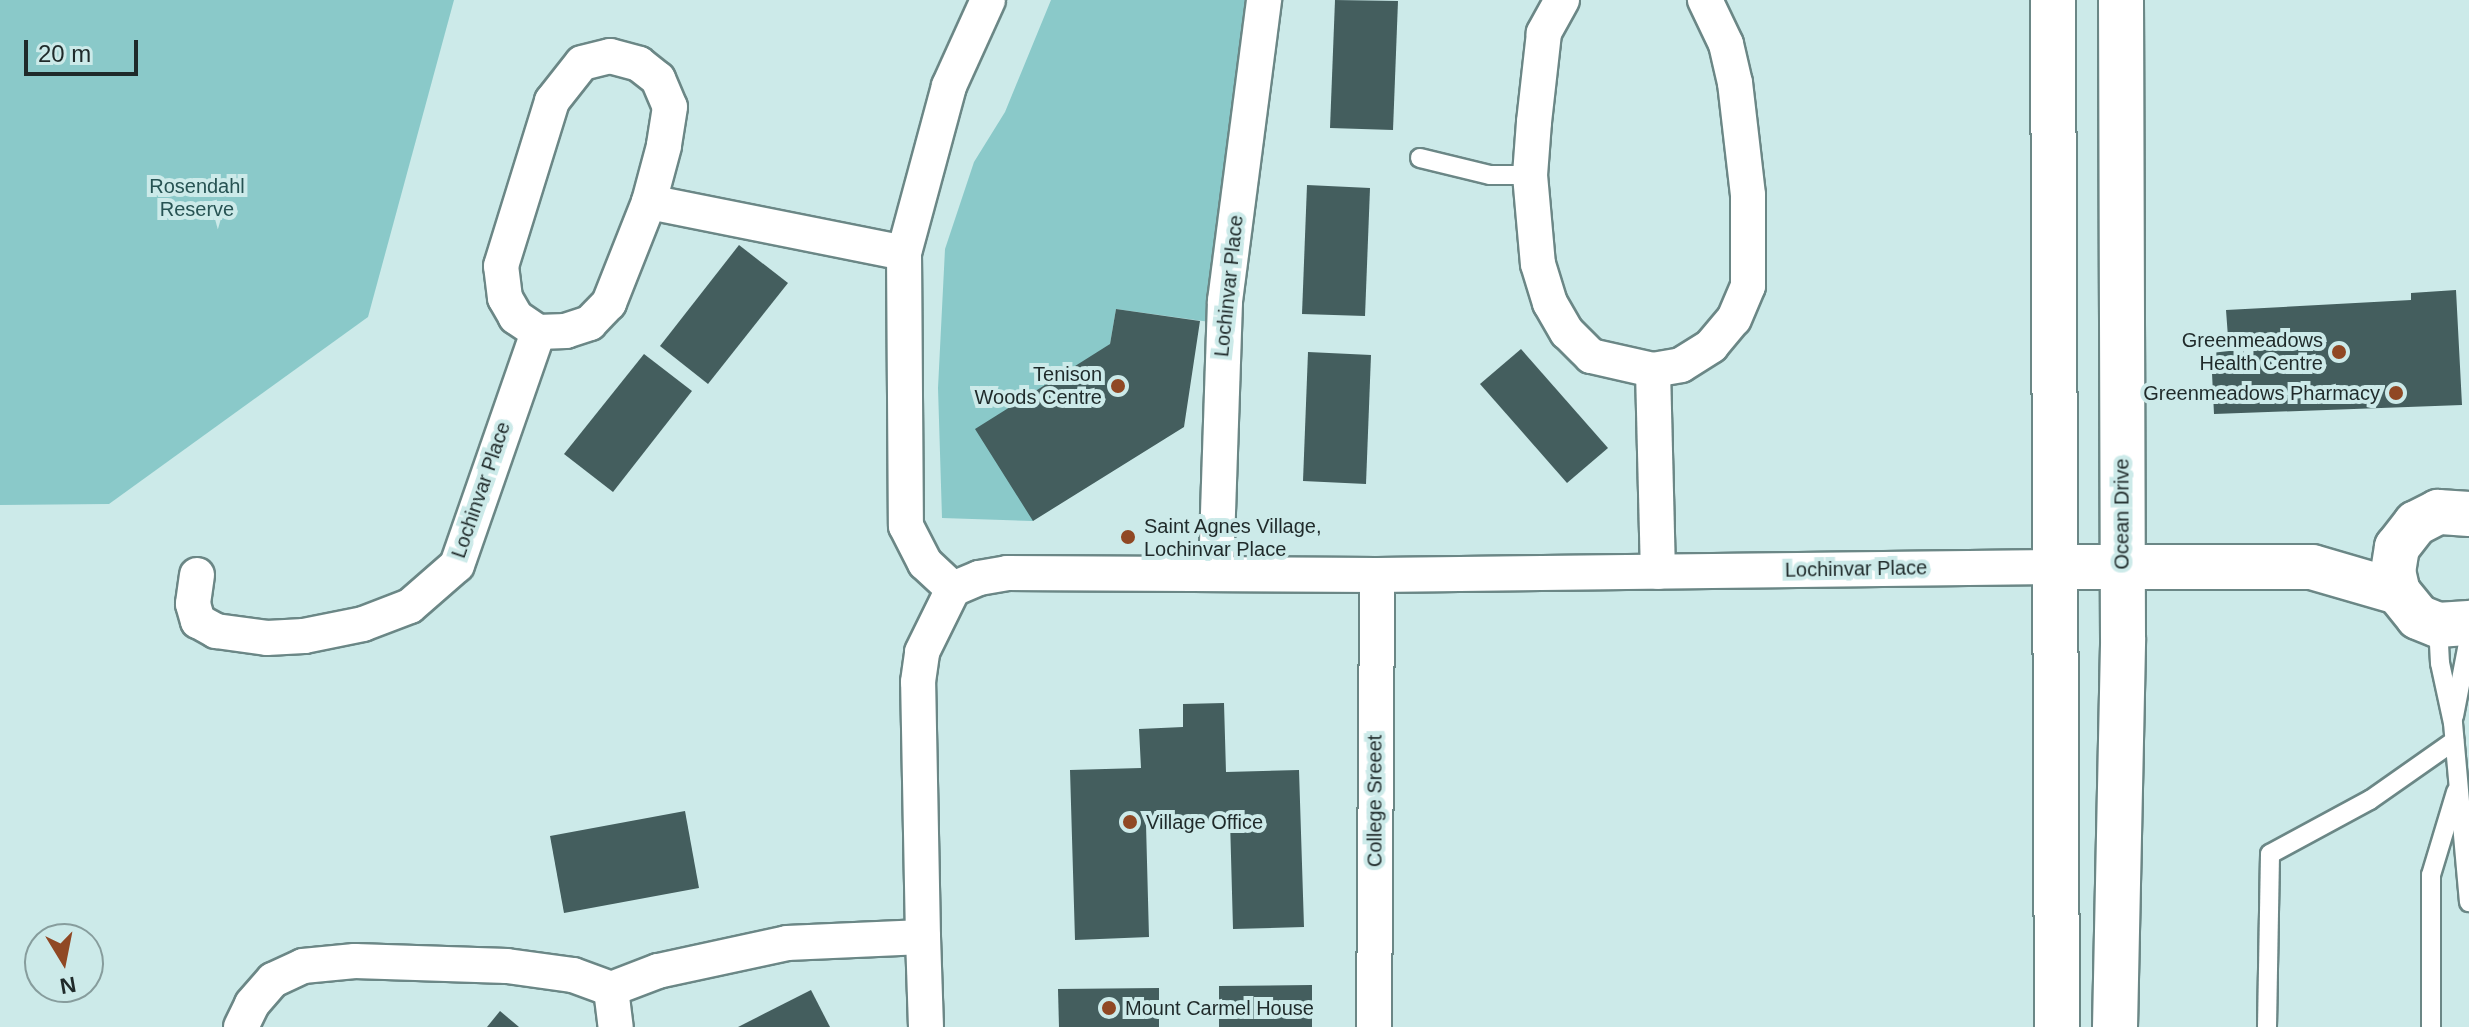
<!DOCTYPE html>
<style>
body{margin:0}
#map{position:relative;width:2469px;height:1027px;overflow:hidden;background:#cceae9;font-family:Arial,sans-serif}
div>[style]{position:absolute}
.green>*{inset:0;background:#8ac9c9}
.building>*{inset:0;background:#445e5e}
.roads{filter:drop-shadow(2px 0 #6b8786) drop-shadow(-2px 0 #6b8786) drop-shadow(0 2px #6b8786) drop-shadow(0 -2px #6b8786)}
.lane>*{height:18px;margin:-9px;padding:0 9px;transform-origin:9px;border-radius:9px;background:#fff}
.street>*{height:34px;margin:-17px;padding:0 17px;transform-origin:17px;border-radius:17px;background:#fff}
.secondary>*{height:44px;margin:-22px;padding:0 22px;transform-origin:22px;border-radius:22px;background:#fff}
.dots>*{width:22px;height:22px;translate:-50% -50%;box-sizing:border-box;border:4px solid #cceae9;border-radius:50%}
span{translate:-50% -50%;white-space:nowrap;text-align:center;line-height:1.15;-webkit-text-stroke:8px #cceae9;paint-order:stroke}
.park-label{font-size:20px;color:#275353}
.street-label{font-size:20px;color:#1f2a2a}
.poi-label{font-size:20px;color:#1f2a2a}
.right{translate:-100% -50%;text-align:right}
.left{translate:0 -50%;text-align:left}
.north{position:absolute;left:24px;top:923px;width:80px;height:80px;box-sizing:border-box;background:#cceae9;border:2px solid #879d9d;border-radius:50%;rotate:170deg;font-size:22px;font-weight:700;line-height:32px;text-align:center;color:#1f2a2a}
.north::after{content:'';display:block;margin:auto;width:28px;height:36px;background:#904824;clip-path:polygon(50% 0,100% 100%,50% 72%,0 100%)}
.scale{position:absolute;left:24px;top:40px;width:114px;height:36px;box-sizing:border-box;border:4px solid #1f2a2a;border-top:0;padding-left:10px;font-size:24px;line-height:28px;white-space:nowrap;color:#1f2a2a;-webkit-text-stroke:6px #cceae9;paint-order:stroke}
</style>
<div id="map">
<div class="green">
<i style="clip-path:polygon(0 0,454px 0,368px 317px,109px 504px,0 505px)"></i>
<i style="clip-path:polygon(1051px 0,1260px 0,1210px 322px,1116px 309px,1110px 344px,1033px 521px,942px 518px,938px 388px,945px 249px,974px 162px,1005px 112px)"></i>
</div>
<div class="building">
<i style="clip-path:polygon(1335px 0,1398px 1px,1393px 130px,1330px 128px)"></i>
<i style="clip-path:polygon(1307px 185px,1370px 188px,1365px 316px,1302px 314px)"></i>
<i style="clip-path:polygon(739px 245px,788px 283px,708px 384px,660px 346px)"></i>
<i style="clip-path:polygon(2456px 290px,2462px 405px,2214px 414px,2211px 353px,2229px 351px,2226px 310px,2411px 300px,2411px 293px)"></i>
<i style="clip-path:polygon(1116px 309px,1200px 321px,1184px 427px,1033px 521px,975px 429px,1110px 344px)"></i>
<i style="clip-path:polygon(1521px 349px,1608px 448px,1567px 483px,1480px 384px)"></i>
<i style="clip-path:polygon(1308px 352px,1371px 355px,1366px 484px,1303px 481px)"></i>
<i style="clip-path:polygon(644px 354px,692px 391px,613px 492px,564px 454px)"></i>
<i style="clip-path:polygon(1224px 703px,1226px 772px,1299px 770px,1304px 927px,1233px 929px,1230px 820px,1146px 824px,1149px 937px,1075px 940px,1070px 770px,1141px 768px,1139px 729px,1183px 727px,1183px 704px)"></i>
<i style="clip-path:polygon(685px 811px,699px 888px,564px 913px,550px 836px)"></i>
<i style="clip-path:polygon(1312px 985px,1312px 1027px,1219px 1027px,1219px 986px)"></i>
<i style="clip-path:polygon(1159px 988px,1159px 1027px,1059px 1027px,1058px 989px)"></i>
<i style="clip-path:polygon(811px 990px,830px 1027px,738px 1027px)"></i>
<i style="clip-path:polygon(500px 1011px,519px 1027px,487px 1027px)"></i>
</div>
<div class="roads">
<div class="lane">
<i style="left:1420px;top:158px;width:72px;rotate:13.7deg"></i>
<i style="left:1490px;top:175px;width:40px"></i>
<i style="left:2438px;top:625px;width:38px;rotate:87deg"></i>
<i style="left:2440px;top:663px;width:61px;rotate:77.8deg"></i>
<i style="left:2453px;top:723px;width:180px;rotate:84.9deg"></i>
<i style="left:2454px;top:716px;width:79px;rotate:-79.1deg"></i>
<i style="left:2267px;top:1027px;width:173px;rotate:-89deg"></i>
<i style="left:2270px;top:854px;width:114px;rotate:-28.4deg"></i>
<i style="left:2370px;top:800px;width:103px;rotate:-35.1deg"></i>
<i style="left:2431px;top:1027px;width:152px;rotate:-90deg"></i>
<i style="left:2431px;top:875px;width:87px;rotate:-73.2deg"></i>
</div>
<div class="street">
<i style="left:1562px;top:0;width:38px;rotate:119deg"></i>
<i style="left:1544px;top:33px;width:90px;rotate:96.4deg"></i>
<i style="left:1534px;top:122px;width:53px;rotate:94.3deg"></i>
<i style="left:1530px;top:175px;width:89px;rotate:84.9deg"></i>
<i style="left:1538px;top:264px;width:41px;rotate:72.9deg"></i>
<i style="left:1550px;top:303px;width:34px;rotate:60deg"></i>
<i style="left:1567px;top:332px;width:34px;rotate:45deg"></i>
<i style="left:1591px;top:356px;width:64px;rotate:12.7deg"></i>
<i style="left:1653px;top:370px;width:28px;rotate:-10deg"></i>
<i style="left:1681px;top:365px;width:36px;rotate:-32deg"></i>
<i style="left:1711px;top:346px;width:35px;rotate:-50deg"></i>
<i style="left:1734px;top:319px;width:36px;rotate:-67deg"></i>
<i style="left:1748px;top:286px;width:91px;rotate:-90deg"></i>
<i style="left:1748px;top:195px;width:113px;rotate:-96.6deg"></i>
<i style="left:1735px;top:83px;width:40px;rotate:-103deg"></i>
<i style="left:1726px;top:44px;width:49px;rotate:-115.5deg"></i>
<i style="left:610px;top:56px;width:30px;rotate:15deg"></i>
<i style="left:639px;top:64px;width:24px;rotate:38deg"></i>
<i style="left:658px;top:79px;width:30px;rotate:67deg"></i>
<i style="left:670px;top:107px;width:39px;rotate:99deg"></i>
<i style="left:664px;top:146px;width:58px;rotate:105deg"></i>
<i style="left:649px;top:202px;width:109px;rotate:111.6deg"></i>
<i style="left:609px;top:303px;width:28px;rotate:134deg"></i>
<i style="left:590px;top:323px;width:25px;rotate:162deg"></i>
<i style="left:566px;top:331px;width:28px;rotate:178deg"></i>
<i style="left:538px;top:332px;width:27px;rotate:-146deg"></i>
<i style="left:516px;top:317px;width:22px;rotate:-120deg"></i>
<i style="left:505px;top:298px;width:32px;rotate:-97deg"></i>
<i style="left:501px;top:266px;width:173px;rotate:-72.8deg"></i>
<i style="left:552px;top:101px;width:48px;rotate:-51.7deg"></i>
<i style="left:582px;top:63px;width:29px;rotate:-14deg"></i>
<i style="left:649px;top:202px;width:260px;rotate:11.3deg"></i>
<i style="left:904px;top:253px;width:273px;rotate:89.6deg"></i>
<i style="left:906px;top:526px;width:42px;rotate:62.8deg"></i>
<i style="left:925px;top:563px;width:38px;rotate:43deg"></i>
<i style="left:904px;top:253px;width:173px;rotate:-74.9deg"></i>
<i style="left:949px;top:86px;width:94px;rotate:-65.6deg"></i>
<i style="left:1653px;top:370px;width:202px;rotate:88.6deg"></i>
<i style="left:1216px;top:573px;width:272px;rotate:-88.1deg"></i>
<i style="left:1225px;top:301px;width:304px;rotate:-82.6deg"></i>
<i style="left:197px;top:575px;width:29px;rotate:98deg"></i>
<i style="left:193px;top:604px;width:18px;rotate:74deg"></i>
<i style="left:198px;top:621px;width:21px;rotate:29deg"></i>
<i style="left:216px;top:631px;width:51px;rotate:7.8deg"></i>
<i style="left:267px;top:638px;width:37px;rotate:-3deg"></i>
<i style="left:304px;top:636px;width:60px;rotate:-11.5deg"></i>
<i style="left:363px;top:624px;width:50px;rotate:-21deg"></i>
<i style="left:410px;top:606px;width:62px;rotate:-41.1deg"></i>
<i style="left:457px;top:565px;width:247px;rotate:-70.8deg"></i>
<i style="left:923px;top:937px;width:90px;rotate:88.1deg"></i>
<i style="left:611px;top:989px;width:38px;rotate:83deg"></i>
<i style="left:241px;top:1027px;width:25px;rotate:-64deg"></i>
<i style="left:252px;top:1004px;width:32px;rotate:-49deg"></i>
<i style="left:273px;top:980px;width:33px;rotate:-25deg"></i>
<i style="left:303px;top:966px;width:52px;rotate:-5.5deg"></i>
<i style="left:355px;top:961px;width:152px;rotate:1.9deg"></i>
<i style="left:507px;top:966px;width:67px;rotate:7.8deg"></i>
<i style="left:573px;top:975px;width:40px;rotate:20.2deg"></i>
<i style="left:611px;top:989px;width:50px;rotate:-21deg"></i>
<i style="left:658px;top:971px;width:132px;rotate:-12.2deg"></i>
<i style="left:787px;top:943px;width:136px;rotate:-2.5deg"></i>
<i style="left:923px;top:937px;width:255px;rotate:-91.1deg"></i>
<i style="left:918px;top:682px;width:30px;rotate:-82deg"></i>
<i style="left:922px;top:652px;width:70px;rotate:-63.8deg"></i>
<i style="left:953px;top:589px;width:28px;rotate:-23deg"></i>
<i style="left:979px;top:578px;width:28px;rotate:-10deg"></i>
<i style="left:1007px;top:573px;width:370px;rotate:0.3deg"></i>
<i style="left:1377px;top:575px;width:677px;rotate:-0.68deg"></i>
<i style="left:1374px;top:1027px;width:452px;rotate:-89.6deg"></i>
</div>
<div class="secondary">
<i style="left:2053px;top:0;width:1027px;rotate:89.78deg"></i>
<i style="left:2469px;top:514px;width:31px;rotate:-176deg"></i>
<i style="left:2438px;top:512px;width:25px;rotate:153deg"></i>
<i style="left:2416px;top:523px;width:31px;rotate:128deg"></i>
<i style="left:2397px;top:547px;width:24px;rotate:99deg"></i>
<i style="left:2393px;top:571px;width:22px;rotate:77deg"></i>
<i style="left:2398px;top:592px;width:32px;rotate:51deg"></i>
<i style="left:2418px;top:617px;width:22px;rotate:22deg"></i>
<i style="left:2438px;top:625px;width:31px;rotate:-4deg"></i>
<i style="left:2054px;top:567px;width:258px"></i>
<i style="left:2312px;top:567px;width:90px;rotate:16.2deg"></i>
<i style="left:2115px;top:1027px;width:389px;rotate:-88.8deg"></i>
<i style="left:2123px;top:638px;width:638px;rotate:-90.18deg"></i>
</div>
</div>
<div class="dots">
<i style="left:2339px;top:352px;background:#904824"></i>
<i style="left:1118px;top:386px;background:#904824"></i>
<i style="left:2396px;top:393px;background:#904824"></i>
<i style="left:1128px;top:537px;background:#904824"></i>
<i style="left:1130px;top:822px;background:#904824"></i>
<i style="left:1109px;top:1008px;background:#904824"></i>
</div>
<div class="park-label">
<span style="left:197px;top:198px">Rosendahl<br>Reserve</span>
</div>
<div class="street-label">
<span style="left:1229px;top:286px;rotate:-84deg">Lochinvar Place</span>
<span style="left:481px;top:490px;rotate:-71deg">Lochinvar Place</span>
<span style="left:2122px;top:514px;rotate:-90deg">Ocean Drive</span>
<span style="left:1856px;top:569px;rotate:-1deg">Lochinvar Place</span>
<span style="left:1375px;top:801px;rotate:-90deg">College Sreeet</span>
</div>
<div class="poi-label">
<span class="right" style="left:2323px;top:352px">Greenmeadows<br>Health Centre</span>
<span class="right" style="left:1102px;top:386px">Tenison<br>Woods Centre</span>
<span class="right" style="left:2380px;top:393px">Greenmeadows Pharmacy</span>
<span class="left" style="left:1144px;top:538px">Saint Agnes Village,<br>Lochinvar Place</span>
<span class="left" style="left:1146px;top:822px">Village Office</span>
<span class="left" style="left:1125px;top:1008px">Mount Carmel House</span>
</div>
<div class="north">N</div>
<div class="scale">20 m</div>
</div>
